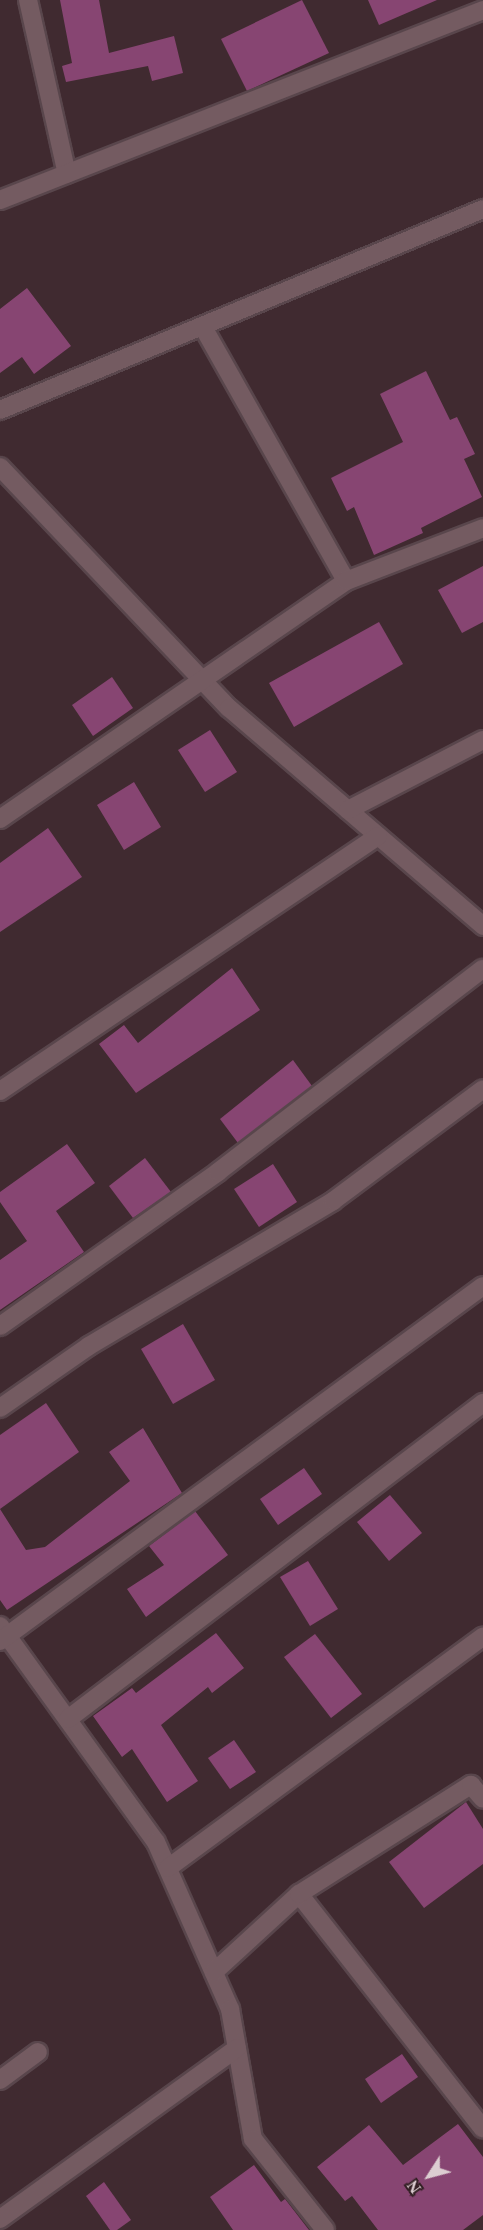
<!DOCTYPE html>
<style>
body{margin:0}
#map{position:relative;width:483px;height:2230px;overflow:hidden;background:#402a30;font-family:Georgia,serif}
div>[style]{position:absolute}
.building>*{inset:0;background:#874572}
.roads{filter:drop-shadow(2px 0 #59464c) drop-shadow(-2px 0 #59464c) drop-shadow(0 2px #59464c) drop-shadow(0 -2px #59464c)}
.minor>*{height:18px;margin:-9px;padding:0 9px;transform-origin:9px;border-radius:9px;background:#745b61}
span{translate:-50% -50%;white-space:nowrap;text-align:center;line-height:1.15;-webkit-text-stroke:5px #352026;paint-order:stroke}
.north{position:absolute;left:399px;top:2146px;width:60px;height:60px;-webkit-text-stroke:4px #352026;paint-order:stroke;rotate:234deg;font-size:16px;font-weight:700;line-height:24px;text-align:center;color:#dccdd1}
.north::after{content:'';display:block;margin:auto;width:21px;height:27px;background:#dccdd1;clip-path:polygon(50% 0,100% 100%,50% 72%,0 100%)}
</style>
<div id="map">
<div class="building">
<i style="clip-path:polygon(60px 0,99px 0,109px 53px,174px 36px,183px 73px,152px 81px,148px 66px,66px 82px,62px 66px,72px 63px)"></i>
<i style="clip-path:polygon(302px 0,329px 53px,247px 91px,221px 39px)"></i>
<i style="clip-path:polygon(368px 0,437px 0,379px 25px)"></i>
<i style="clip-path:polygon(27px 288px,71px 346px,34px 374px,22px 357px,0 373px,0 309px)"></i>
<i style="clip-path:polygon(426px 371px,450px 420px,457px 417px,475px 454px,464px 459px,482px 497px,421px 528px,423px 533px,374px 555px,354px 507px,347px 511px,331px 478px,403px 442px,380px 394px)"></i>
<i style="clip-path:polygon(483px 566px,483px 622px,462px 633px,438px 590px)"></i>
<i style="clip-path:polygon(379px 622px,403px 664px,294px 727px,269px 683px)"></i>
<i style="clip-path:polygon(112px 677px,133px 708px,93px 736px,72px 705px)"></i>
<i style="clip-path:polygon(210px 730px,237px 772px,205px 792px,178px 750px)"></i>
<i style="clip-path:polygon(134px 782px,161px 827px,124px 850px,97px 805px)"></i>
<i style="clip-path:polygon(48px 828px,82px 877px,0 932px,0 863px)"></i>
<i style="clip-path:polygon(232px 968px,260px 1010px,136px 1093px,99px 1044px,124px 1025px,138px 1043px)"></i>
<i style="clip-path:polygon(293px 1060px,312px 1086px,238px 1143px,220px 1119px)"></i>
<i style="clip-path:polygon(67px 1144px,95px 1183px,56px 1211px,84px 1252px,0 1310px,0 1260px,27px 1241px,0 1202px,0 1192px)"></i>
<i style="clip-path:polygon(145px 1158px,171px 1192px,133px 1218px,109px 1186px)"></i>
<i style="clip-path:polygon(273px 1164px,297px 1202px,259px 1227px,234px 1189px)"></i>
<i style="clip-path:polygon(183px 1324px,215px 1380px,173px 1404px,141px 1349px)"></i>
<i style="clip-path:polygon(46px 1403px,79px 1452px,0 1509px,0 1435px)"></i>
<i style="clip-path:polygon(143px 1428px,182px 1493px,7px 1610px,0 1600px,0 1509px,26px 1550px,45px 1547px,130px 1481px,109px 1452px)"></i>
<i style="clip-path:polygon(304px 1468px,322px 1494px,278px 1525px,260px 1499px)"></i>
<i style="clip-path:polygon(390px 1495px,422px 1533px,389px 1561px,357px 1522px)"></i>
<i style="clip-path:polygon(195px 1511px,228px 1555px,146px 1617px,127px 1589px,164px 1565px,149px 1546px)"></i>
<i style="clip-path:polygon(308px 1561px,338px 1609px,310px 1626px,280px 1577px)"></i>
<i style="clip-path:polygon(216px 1633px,244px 1668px,212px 1693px,208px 1687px,161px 1725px,198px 1781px,167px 1802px,132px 1749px,122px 1757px,93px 1716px,132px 1688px,136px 1693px)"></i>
<i style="clip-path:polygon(315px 1634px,362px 1694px,331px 1718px,284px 1657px)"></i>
<i style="clip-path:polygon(234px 1740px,256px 1772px,230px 1789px,208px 1758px)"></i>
<i style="clip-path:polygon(466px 1802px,483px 1829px,483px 1864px,424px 1908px,389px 1862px)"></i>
<i style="clip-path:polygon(402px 2054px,418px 2077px,381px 2103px,365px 2079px)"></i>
<i style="clip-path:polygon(458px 2124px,483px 2157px,483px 2215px,463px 2230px,378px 2230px,352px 2196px,345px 2201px,317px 2167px,369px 2125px,403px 2165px)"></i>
<i style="clip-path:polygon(254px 2165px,281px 2202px,285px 2199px,309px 2230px,233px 2230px,210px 2197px)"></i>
<i style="clip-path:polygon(104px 2182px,131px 2220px,117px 2230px,110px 2230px,86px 2196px)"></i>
</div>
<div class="roads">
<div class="minor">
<i style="left:28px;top:0;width:178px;rotate:77.4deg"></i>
<i style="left:0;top:200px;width:519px;rotate:-21.47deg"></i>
<i style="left:203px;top:327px;width:291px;rotate:60.6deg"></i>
<i style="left:0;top:410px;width:523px;rotate:-22.59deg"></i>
<i style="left:0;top:467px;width:332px;rotate:46.5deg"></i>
<i style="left:229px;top:708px;width:335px;rotate:40.6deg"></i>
<i style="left:348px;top:810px;width:152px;rotate:-27.4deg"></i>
<i style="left:0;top:819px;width:420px;rotate:-34.5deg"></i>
<i style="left:346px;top:581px;width:147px;rotate:-21.1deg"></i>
<i style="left:0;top:1091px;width:456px;rotate:-34deg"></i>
<i style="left:0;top:1326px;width:267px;rotate:-35.2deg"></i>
<i style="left:218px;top:1172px;width:334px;rotate:-37.5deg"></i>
<i style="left:0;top:1408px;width:108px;rotate:-34.9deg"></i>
<i style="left:89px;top:1346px;width:284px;rotate:-30.7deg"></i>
<i style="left:333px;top:1201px;width:187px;rotate:-36.7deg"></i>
<i style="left:0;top:1626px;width:266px;rotate:54.2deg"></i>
<i style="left:156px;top:1842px;width:183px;rotate:66.1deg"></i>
<i style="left:230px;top:2009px;width:132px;rotate:80deg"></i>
<i style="left:253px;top:2139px;width:116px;rotate:51.6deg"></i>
<i style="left:0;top:1641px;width:599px;rotate:-36.32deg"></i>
<i style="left:68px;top:1719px;width:522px;rotate:-37.29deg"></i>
<i style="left:168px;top:1868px;width:391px;rotate:-36.3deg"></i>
<i style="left:299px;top:1894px;width:298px;rotate:51.9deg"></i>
<i style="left:214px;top:1972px;width:115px;rotate:-42.5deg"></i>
<i style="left:299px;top:1894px;width:204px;rotate:-32.4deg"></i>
<i style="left:471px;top:1785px;width:18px;rotate:49deg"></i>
<i style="left:0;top:2080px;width:47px;rotate:-36.4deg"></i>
<i style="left:0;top:2219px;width:292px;rotate:-35.8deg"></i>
</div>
</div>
<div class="north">N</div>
</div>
